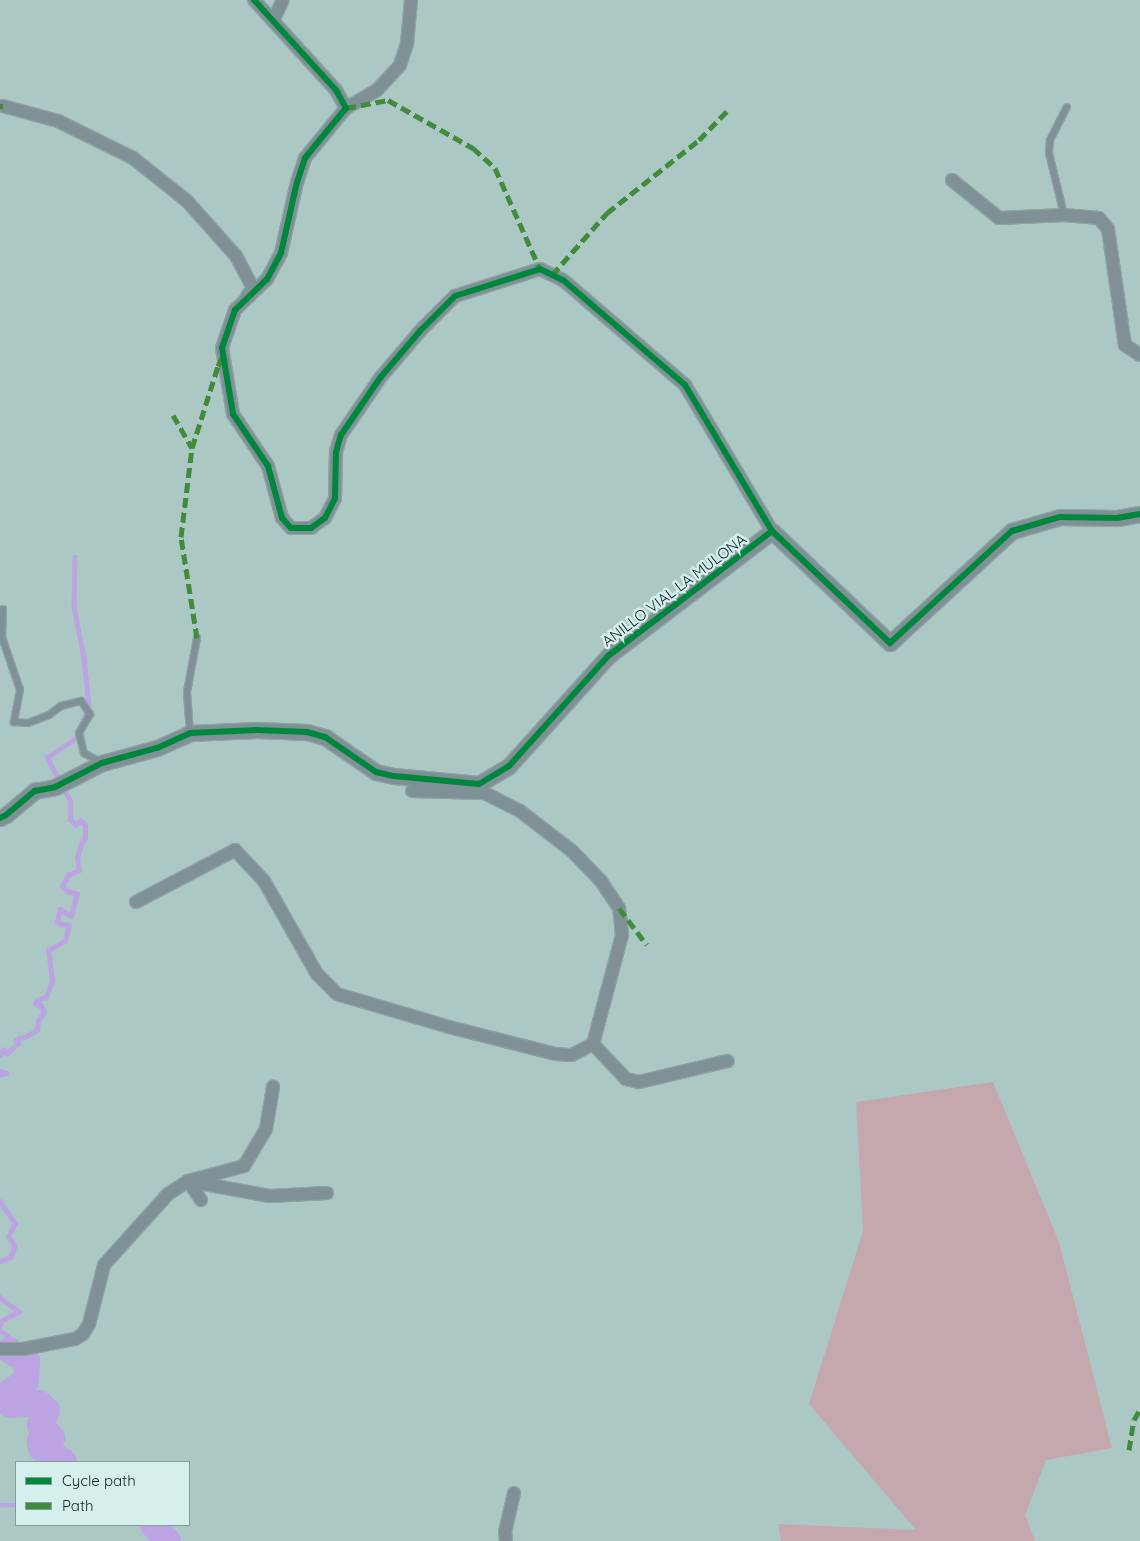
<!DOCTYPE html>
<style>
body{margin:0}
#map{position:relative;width:1140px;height:1541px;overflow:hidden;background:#abc8c5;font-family:Quicksand,sans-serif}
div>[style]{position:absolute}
.green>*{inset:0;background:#c5a7ae}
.stream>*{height:4.5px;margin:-2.25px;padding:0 2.25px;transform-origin:2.25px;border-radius:2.25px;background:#bca3e2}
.river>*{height:26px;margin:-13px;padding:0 13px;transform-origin:13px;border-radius:13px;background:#bca3e2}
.roads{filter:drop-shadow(1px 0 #8ea4a2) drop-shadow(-1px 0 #8ea4a2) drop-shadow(0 1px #8ea4a2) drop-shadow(0 -1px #8ea4a2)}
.service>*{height:6px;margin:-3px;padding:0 3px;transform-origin:3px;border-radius:3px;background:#809097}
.minor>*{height:12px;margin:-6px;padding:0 6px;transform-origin:6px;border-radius:6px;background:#809097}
.tertiary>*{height:15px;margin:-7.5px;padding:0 7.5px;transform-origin:7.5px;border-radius:7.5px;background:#809097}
.quiet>*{height:5px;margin-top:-2.5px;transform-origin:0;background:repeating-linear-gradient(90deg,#418c3b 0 10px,transparent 0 15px)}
.cycleway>*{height:6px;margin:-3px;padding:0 3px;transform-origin:3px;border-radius:3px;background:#00873e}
span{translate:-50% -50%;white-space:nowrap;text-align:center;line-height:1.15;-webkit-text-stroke:5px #d4efec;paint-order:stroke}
.street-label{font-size:15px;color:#0c2220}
.legend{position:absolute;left:15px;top:1461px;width:175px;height:65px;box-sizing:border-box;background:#d4efec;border:1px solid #849d9a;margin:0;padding:6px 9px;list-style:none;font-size:15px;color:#0c2220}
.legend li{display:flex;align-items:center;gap:10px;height:25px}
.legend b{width:25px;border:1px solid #849d9a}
</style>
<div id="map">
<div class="green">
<i style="clip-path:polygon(993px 1082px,1059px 1242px,1112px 1448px,1046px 1460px,1025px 1515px,1035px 1541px,781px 1541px,778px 1524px,916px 1530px,809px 1404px,863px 1231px,856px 1102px)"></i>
</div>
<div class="stream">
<i style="left:75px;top:557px;width:50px;rotate:91.1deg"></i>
<i style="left:74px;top:607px;width:52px;rotate:78.9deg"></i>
<i style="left:84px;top:658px;width:47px;rotate:83.9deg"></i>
<i style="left:81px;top:725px;width:14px;rotate:-69deg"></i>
<i style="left:0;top:1055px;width:6px;rotate:-59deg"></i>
<i style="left:3px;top:1050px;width:5px;rotate:37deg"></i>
<i style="left:7px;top:1053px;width:15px;rotate:-42deg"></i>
<i style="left:18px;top:1043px;width:3px;rotate:-135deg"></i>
<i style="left:16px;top:1041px;width:4px;rotate:-45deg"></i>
<i style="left:19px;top:1038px;width:4px"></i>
<i style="left:23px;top:1038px;width:16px;rotate:-30deg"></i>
<i style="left:37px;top:1030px;width:9px;rotate:-84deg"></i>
<i style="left:38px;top:1021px;width:11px;rotate:-56deg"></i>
<i style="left:44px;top:1012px;width:9px;rotate:-117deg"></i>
<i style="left:40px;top:1004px;width:2px;rotate:117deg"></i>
<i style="left:39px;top:1006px;width:4px;rotate:-153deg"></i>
<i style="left:35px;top:1004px;width:4px;rotate:-63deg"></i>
<i style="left:37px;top:1000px;width:9px;rotate:-18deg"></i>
<i style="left:46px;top:997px;width:17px;rotate:-69deg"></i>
<i style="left:52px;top:981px;width:31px;rotate:-97deg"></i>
<i style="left:48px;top:950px;width:19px;rotate:-28deg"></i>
<i style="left:65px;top:941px;width:16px;rotate:-76deg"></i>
<i style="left:69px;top:925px;width:7px;rotate:180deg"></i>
<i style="left:62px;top:925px;width:6px;rotate:-149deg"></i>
<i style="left:57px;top:922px;width:13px;rotate:-77deg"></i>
<i style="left:60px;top:909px;width:13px;rotate:32deg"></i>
<i style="left:71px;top:916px;width:23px;rotate:-75deg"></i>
<i style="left:77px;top:894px;width:9px;rotate:-167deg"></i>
<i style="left:68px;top:892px;width:8px;rotate:-135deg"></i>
<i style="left:62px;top:886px;width:13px;rotate:-61deg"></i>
<i style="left:68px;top:875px;width:12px;rotate:-24deg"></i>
<i style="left:79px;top:870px;width:12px;rotate:-99deg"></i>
<i style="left:77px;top:858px;width:15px;rotate:-74deg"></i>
<i style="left:81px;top:844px;width:7px;rotate:-56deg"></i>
<i style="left:85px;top:838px;width:13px;rotate:-90deg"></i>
<i style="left:85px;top:825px;width:6px;rotate:-135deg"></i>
<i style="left:81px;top:821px;width:6px;rotate:141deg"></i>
<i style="left:76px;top:825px;width:8px;rotate:-140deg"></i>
<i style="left:70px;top:820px;width:19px;rotate:-90deg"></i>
<i style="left:70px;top:801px;width:49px;rotate:-118.1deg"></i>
<i style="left:47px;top:758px;width:37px;rotate:-35deg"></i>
<i style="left:77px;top:737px;width:5px;rotate:-79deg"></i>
<i style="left:0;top:1071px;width:7px;rotate:16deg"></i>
<i style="left:7px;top:1073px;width:7px;rotate:164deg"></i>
<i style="left:0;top:1201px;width:27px;rotate:56deg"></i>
<i style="left:15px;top:1223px;width:15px;rotate:113deg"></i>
<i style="left:9px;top:1237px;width:11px;rotate:56deg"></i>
<i style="left:15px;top:1246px;width:12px;rotate:110deg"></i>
<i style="left:11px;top:1257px;width:12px;rotate:156deg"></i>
<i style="left:0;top:1297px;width:24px;rotate:38deg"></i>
<i style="left:19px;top:1312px;width:18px;rotate:153deg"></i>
<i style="left:3px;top:1320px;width:7px;rotate:117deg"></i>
<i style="left:0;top:1331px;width:8px;rotate:30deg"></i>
<i style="left:0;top:1505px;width:16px"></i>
</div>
<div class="river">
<i style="left:9px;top:1350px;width:21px;rotate:31deg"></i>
<i style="left:27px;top:1361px;width:20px;rotate:93deg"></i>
<i style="left:26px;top:1381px;width:22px;rotate:146deg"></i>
<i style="left:8px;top:1393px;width:12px;rotate:81deg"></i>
<i style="left:10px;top:1405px;width:29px;rotate:-4deg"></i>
<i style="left:39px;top:1403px;width:11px;rotate:45deg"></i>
<i style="left:47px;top:1411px;width:16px;rotate:117deg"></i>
<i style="left:40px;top:1425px;width:18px;rotate:47deg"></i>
<i style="left:52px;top:1438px;width:13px;rotate:162deg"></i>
<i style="left:40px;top:1442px;width:6px;rotate:81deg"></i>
<i style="left:41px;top:1448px;width:27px;rotate:31deg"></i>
<i style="left:153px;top:1525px;width:22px;rotate:47deg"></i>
</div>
<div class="roads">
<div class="service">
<i style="left:1064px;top:215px;width:64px;rotate:-103.6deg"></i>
<i style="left:1049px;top:153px;width:13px;rotate:-86deg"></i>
<i style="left:1050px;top:140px;width:37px;rotate:-63deg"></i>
<i style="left:3px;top:609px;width:28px;rotate:92deg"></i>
<i style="left:2px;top:637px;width:56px;rotate:71.2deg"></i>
<i style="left:20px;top:690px;width:33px;rotate:101deg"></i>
<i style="left:14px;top:722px;width:14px;rotate:4deg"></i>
<i style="left:28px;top:723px;width:22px;rotate:-21deg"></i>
<i style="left:49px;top:715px;width:15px;rotate:-37deg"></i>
<i style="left:61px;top:706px;width:21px;rotate:-14deg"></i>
<i style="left:81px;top:701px;width:16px;rotate:55deg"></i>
<i style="left:90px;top:714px;width:22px;rotate:120deg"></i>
<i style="left:79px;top:733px;width:21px;rotate:76deg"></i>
<i style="left:84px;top:753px;width:18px;rotate:29deg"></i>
<i style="left:190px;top:733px;width:41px;rotate:-94.2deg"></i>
<i style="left:187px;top:692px;width:55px;rotate:-79.5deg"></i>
</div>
<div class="minor">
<i style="left:254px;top:0;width:122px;rotate:47.7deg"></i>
<i style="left:336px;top:90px;width:21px;rotate:61deg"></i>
<i style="left:346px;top:108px;width:65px;rotate:129.4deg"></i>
<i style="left:305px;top:158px;width:25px;rotate:108deg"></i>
<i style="left:297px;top:182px;width:73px;rotate:102.7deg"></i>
<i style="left:281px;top:253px;width:30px;rotate:118deg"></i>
<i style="left:267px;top:279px;width:45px;rotate:135.9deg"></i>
<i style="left:235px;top:310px;width:40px;rotate:108.9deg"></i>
<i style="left:222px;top:348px;width:67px;rotate:80.5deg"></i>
<i style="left:233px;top:414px;width:63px;rotate:56.1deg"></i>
<i style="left:268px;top:466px;width:54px;rotate:74.9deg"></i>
<i style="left:282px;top:518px;width:13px;rotate:48deg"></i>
<i style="left:291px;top:528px;width:20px"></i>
<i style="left:311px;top:528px;width:17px;rotate:-36deg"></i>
<i style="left:325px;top:518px;width:22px;rotate:-63deg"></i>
<i style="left:335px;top:498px;width:46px;rotate:-88.8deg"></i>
<i style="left:336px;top:452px;width:18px;rotate:-74deg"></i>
<i style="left:341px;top:435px;width:69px;rotate:-55.6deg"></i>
<i style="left:380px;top:378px;width:62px;rotate:-49.6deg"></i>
<i style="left:420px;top:331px;width:49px;rotate:-45deg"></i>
<i style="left:455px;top:296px;width:89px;rotate:-17.6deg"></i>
<i style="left:540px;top:269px;width:25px;rotate:26deg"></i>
<i style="left:563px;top:280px;width:161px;rotate:40.7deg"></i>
<i style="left:685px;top:385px;width:170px;rotate:59.2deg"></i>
<i style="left:273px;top:21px;width:23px;rotate:-65deg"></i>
<i style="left:3px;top:106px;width:57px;rotate:15.3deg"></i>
<i style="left:58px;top:121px;width:84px;rotate:26.3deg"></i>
<i style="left:133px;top:158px;width:69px;rotate:38.5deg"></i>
<i style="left:187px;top:201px;width:74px;rotate:48.3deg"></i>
<i style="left:236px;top:256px;width:36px;rotate:62deg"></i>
<i style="left:253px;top:288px;width:10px;rotate:127deg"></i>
<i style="left:346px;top:108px;width:36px;rotate:-30deg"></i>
<i style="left:377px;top:90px;width:34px;rotate:-47deg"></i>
<i style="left:400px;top:65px;width:22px;rotate:-72deg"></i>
<i style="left:407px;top:44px;width:44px;rotate:-84.8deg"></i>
<i style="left:952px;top:180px;width:60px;rotate:39deg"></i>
<i style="left:999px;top:218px;width:65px;rotate:-2.6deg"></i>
<i style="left:1064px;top:215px;width:35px;rotate:5deg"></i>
<i style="left:1099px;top:218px;width:14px;rotate:51deg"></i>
<i style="left:1108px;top:229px;width:117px;rotate:81.7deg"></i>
<i style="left:1125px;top:345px;width:18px;rotate:34deg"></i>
<i style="left:412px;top:791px;width:73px;rotate:1.6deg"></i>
<i style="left:136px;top:902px;width:112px;rotate:-27.7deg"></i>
<i style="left:235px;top:850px;width:42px;rotate:46.9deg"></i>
<i style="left:264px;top:881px;width:107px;rotate:60.3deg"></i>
<i style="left:317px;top:974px;width:28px;rotate:45deg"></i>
<i style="left:337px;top:994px;width:117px;rotate:16.4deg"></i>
<i style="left:449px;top:1027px;width:110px;rotate:14.2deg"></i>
<i style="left:556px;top:1054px;width:16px;rotate:4deg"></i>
<i style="left:572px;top:1055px;width:24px;rotate:-28deg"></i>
<i style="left:593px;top:1044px;width:113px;rotate:-75.1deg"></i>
<i style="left:622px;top:935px;width:27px;rotate:-96deg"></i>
<i style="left:619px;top:908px;width:32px;rotate:-124deg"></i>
<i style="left:601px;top:881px;width:42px;rotate:-134deg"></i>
<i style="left:572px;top:851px;width:66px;rotate:-142.4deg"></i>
<i style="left:520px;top:811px;width:39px;rotate:-153deg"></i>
<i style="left:485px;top:793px;width:11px;rotate:-124deg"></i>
<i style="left:593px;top:1044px;width:48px;rotate:46.7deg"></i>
<i style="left:626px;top:1079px;width:13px;rotate:13deg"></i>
<i style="left:639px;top:1082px;width:91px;rotate:-13.3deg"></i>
<i style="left:201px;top:1200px;width:23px;rotate:-124deg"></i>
<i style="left:188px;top:1181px;width:58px;rotate:-15deg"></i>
<i style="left:244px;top:1166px;width:43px;rotate:-59.3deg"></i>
<i style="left:266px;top:1129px;width:43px;rotate:-80.5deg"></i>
<i style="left:0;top:1349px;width:23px"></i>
<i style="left:23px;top:1349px;width:53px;rotate:-10.9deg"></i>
<i style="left:75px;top:1339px;width:9px;rotate:-32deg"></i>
<i style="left:83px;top:1334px;width:12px;rotate:-59deg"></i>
<i style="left:89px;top:1324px;width:61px;rotate:-75.7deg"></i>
<i style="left:104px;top:1265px;width:96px;rotate:-48deg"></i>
<i style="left:168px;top:1194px;width:24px;rotate:-33deg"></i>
<i style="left:188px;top:1181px;width:83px;rotate:10.4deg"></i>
<i style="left:270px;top:1196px;width:57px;rotate:-3deg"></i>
<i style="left:506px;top:1541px;width:9px;rotate:-96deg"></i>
<i style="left:505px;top:1532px;width:40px;rotate:-77deg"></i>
</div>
<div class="tertiary">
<i style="left:0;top:818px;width:7px;rotate:-27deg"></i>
<i style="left:6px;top:815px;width:38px;rotate:-40deg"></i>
<i style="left:35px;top:791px;width:20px;rotate:-11deg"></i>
<i style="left:55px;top:787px;width:53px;rotate:-27.1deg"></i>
<i style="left:102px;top:763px;width:57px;rotate:-15.3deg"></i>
<i style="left:157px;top:748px;width:36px;rotate:-24deg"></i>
<i style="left:190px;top:733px;width:67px;rotate:-2.6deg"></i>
<i style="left:257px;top:730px;width:50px;rotate:2.3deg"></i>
<i style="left:307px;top:732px;width:19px;rotate:16deg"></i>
<i style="left:325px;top:737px;width:62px;rotate:34.5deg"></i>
<i style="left:376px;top:772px;width:18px;rotate:13deg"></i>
<i style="left:394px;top:776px;width:85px;rotate:5.4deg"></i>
<i style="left:479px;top:784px;width:35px;rotate:-31deg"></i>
<i style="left:509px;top:766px;width:148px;rotate:-48deg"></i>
<i style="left:608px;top:656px;width:206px;rotate:-37.3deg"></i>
<i style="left:772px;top:531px;width:163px;rotate:43.5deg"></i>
<i style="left:890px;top:643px;width:166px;rotate:-42.6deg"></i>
<i style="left:1012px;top:531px;width:50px;rotate:-16.3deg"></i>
<i style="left:1060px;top:517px;width:57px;rotate:1deg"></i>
<i style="left:1117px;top:518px;width:23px;rotate:-10deg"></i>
</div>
</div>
<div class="quiet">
<i style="left:0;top:106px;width:3px"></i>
<i style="left:346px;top:108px;width:43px;rotate:-10.8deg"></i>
<i style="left:388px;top:100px;width:98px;rotate:29.5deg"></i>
<i style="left:473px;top:148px;width:30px;rotate:42deg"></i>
<i style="left:495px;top:168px;width:111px;rotate:66deg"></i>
<i style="left:552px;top:275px;width:83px;rotate:-48.4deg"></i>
<i style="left:607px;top:213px;width:117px;rotate:-38.4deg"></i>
<i style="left:699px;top:140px;width:40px;rotate:-46deg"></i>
<i style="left:173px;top:415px;width:38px;rotate:60deg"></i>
<i style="left:197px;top:638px;width:102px;rotate:-99deg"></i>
<i style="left:181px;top:537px;width:90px;rotate:-83deg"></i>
<i style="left:192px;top:448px;width:86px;rotate:-72.4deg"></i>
<i style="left:218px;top:366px;width:12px;rotate:-66deg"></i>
<i style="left:619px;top:908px;width:46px;rotate:52.9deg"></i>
<i style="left:1129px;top:1450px;width:30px;rotate:-81deg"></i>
<i style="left:1134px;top:1420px;width:13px;rotate:-61deg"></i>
</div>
<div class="cycleway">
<i style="left:254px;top:0;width:122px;rotate:47.7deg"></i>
<i style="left:336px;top:90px;width:21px;rotate:61deg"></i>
<i style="left:346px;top:108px;width:65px;rotate:129.4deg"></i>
<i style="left:305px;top:158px;width:25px;rotate:108deg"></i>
<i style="left:297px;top:182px;width:73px;rotate:102.7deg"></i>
<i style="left:281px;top:253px;width:30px;rotate:118deg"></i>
<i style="left:267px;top:279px;width:45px;rotate:135.9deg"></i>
<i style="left:235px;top:310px;width:40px;rotate:108.9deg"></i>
<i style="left:222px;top:348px;width:67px;rotate:80.5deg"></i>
<i style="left:233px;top:414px;width:63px;rotate:56.1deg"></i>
<i style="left:268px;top:466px;width:54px;rotate:74.9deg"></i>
<i style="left:282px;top:518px;width:13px;rotate:48deg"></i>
<i style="left:291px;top:528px;width:20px"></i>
<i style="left:311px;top:528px;width:17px;rotate:-36deg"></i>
<i style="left:325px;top:518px;width:22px;rotate:-63deg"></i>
<i style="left:335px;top:498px;width:46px;rotate:-88.8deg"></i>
<i style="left:336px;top:452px;width:18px;rotate:-74deg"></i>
<i style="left:341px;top:435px;width:69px;rotate:-55.6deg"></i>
<i style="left:380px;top:378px;width:62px;rotate:-49.6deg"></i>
<i style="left:420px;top:331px;width:49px;rotate:-45deg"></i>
<i style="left:455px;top:296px;width:89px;rotate:-17.6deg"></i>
<i style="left:540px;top:269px;width:25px;rotate:26deg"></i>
<i style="left:563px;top:280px;width:161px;rotate:40.7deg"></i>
<i style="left:685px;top:385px;width:170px;rotate:59.2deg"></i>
<i style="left:0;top:818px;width:7px;rotate:-27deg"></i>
<i style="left:6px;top:815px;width:38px;rotate:-40deg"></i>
<i style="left:35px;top:791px;width:20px;rotate:-11deg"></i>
<i style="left:55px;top:787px;width:53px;rotate:-27.1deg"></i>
<i style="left:102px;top:763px;width:57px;rotate:-15.3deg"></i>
<i style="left:157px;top:748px;width:36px;rotate:-24deg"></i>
<i style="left:190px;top:733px;width:67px;rotate:-2.6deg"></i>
<i style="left:257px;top:730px;width:50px;rotate:2.3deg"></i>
<i style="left:307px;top:732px;width:19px;rotate:16deg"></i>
<i style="left:325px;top:737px;width:62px;rotate:34.5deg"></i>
<i style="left:376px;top:772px;width:18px;rotate:13deg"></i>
<i style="left:394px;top:776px;width:85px;rotate:5.4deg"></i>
<i style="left:479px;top:784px;width:35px;rotate:-31deg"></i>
<i style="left:509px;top:766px;width:148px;rotate:-48deg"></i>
<i style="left:608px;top:656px;width:206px;rotate:-37.3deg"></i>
<i style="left:772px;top:531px;width:163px;rotate:43.5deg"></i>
<i style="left:890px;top:643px;width:166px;rotate:-42.6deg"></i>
<i style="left:1012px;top:531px;width:50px;rotate:-16.3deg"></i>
<i style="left:1060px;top:517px;width:57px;rotate:1deg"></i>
<i style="left:1117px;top:518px;width:23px;rotate:-10deg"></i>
</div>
<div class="street-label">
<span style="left:674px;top:590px;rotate:-37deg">ANILLO VIAL LA MULONA</span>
</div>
<ul class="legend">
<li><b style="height:6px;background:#00873e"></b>Cycle path</li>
<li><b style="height:6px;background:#418c3b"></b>Path</li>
</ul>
</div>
